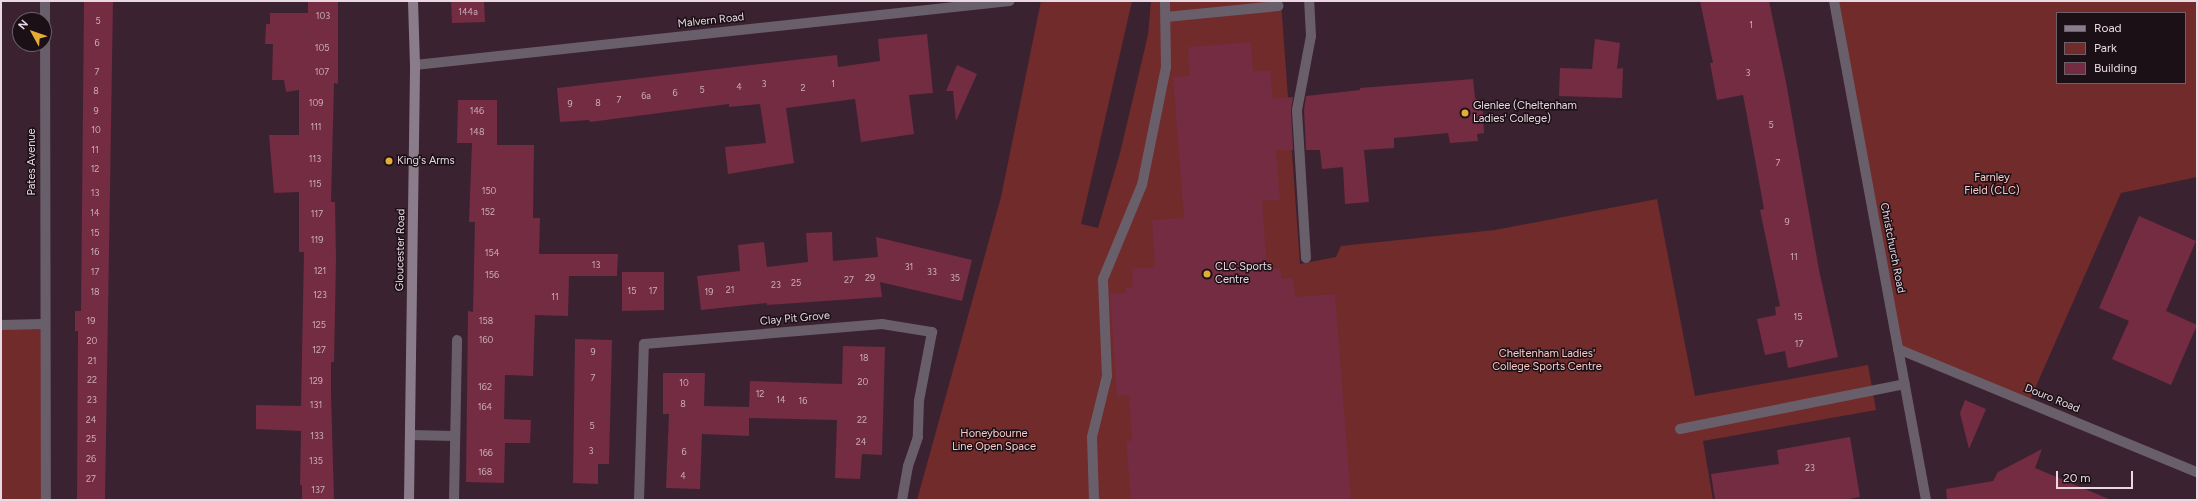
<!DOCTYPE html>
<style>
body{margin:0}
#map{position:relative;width:2198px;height:501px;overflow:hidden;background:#3b2231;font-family:Figtree,sans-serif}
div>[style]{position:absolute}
.green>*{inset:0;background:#712b2b}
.building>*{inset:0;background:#732c42}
.service>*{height:10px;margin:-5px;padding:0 5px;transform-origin:5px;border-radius:5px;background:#695f6a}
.minor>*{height:10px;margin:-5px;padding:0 5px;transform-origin:5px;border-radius:5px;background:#695f6a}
.tertiary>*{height:10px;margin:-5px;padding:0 5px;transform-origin:5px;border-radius:5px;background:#695f6a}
.secondary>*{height:10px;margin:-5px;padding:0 5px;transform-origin:5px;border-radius:5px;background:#8b7c8c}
.dots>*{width:11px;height:11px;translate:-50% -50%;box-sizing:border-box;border:2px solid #1b1016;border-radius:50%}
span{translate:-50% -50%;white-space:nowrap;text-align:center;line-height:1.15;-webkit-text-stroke:3px #1b1016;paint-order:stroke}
.number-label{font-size:9px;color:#ccaeba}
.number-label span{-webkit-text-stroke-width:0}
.street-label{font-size:11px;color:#ead9e2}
.poi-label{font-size:11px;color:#ead9e2}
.left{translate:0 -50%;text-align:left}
.park-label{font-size:11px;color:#f9cbc8}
.frame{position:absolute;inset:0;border:2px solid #ead9e2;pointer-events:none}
.legend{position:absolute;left:2056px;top:12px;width:130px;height:72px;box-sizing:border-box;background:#1b1016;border:1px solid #6e6068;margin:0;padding:5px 7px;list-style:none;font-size:12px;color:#ead9e2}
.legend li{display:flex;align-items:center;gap:8px;height:20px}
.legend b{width:20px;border:1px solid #6e6068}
.north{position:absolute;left:12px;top:12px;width:40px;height:40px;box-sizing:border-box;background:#1b1016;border:1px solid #6e6068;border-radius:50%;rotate:310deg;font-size:11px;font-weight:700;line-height:16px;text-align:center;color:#ead9e2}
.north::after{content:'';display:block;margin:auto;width:14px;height:18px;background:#e4ad35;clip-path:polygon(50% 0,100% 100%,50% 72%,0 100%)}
.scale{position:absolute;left:2056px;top:471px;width:77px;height:18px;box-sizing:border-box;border:2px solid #ead9e2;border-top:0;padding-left:5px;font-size:12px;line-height:14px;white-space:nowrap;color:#ead9e2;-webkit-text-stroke:3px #1b1016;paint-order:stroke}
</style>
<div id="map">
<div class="green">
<i style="clip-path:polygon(1041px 1px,1132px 1px,1081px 224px,1098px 228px,1120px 153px,1148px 35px,1151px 1px,1281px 1px,1300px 264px,1336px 257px,1341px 246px,1495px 230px,1657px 199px,1695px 396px,1868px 365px,1876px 410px,1703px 441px,1713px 500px,917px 500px,1001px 197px)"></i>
<i style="clip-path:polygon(evenodd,1834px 1px,2197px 1px,2197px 177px,2121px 193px,2029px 402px,1898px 349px,1834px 1px,2057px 13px,2185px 13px,2185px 83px,2057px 83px,2057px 13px)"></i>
<i style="clip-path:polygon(44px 324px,46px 500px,1px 500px,1px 325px)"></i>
</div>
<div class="building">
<i style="clip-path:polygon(84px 1px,113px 1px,105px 500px,77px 500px,78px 331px,75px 331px,75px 311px,81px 311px)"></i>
<i style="clip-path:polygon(308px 1px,338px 1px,338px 84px,334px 83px,331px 202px,335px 202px,336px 259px,334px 362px,331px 362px,331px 393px,334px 500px,302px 500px,302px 485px,300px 485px,301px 431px,256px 429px,256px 405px,301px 406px,304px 252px,299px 252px,299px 192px,274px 193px,269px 135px,299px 135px,299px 90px,286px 92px,284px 80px,272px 80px,273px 44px,265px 44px,266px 24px,270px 24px,270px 13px,308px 13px)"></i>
<i style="clip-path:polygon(451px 1px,484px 1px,485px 22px,452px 23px)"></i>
<i style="clip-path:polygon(1700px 1px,1769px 1px,1786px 82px,1819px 270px,1838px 357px,1788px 368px,1785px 351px,1765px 355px,1757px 319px,1776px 315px,1775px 307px,1780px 306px,1760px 210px,1764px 209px,1753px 148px,1743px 95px,1717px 100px,1710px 63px,1713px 63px)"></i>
<i style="clip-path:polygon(927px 34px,933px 93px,909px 95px,914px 134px,861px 142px,855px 99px,786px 108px,794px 163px,728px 174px,725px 147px,766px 143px,760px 104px,729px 107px,729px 104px,590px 122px,589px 120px,560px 122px,557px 88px,837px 55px,838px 67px,880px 61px,878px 39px)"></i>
<i style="clip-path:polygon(1595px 39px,1620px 43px,1617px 69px,1623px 68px,1622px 98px,1559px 96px,1560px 68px,1592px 69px)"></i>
<i style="clip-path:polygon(1251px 42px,1253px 71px,1270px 70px,1273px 99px,1293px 97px,1291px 110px,1293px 150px,1276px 150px,1280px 200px,1262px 201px,1267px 269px,1280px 268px,1282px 279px,1293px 278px,1295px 297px,1335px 294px,1351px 500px,1131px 500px,1126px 441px,1132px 441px,1129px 395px,1117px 396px,1110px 294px,1126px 293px,1126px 288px,1133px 288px,1132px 269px,1155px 267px,1152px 220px,1184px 218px,1173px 77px,1190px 76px,1188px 47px)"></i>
<i style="clip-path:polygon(957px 65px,977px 74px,956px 121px,953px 91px,946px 91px)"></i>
<i style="clip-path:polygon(1473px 79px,1475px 98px,1481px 102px,1483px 114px,1484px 133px,1477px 134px,1478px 141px,1450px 143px,1448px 133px,1394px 138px,1394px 148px,1364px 150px,1369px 202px,1345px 204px,1343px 167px,1322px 169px,1320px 150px,1306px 150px,1304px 110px,1306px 96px,1360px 90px,1360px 88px)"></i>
<i style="clip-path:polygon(458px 100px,497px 100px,497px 145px,534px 145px,533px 218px,540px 218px,539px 254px,618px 254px,617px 276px,569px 276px,568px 316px,535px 315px,533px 376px,505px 375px,504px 419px,531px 420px,530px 443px,505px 443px,504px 483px,466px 482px,468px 311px,473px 312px,475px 222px,469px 222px,472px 143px,457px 143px)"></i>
<i style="clip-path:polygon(2139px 216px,2196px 241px,2166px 311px,2197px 325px,2171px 385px,2112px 359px,2129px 321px,2099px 308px)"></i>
<i style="clip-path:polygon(832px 232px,833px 261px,878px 257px,876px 237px,972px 260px,962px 301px,880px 282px,882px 297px,767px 305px,767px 303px,701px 310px,697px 276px,740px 271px,738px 245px,764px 242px,767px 267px,808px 262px,806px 233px)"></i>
<i style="clip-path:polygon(622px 272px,664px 272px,664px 310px,622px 311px)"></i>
<i style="clip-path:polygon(575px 339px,612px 340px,609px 464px,598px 464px,598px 484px,573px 483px)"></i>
<i style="clip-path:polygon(843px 346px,885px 347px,882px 455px,862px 454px,860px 479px,835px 478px,837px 420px,749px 418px,749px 436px,702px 434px,700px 489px,666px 488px,669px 414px,663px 414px,663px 373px,705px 373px,704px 406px,749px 407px,750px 381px,842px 384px)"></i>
<i style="clip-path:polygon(1965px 400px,1986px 409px,1969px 449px,1960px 413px)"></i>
<i style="clip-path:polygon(1850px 437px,1860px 497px,1842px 500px,1715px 500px,1711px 474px,1779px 464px,1777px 450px)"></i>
<i style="clip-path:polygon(2042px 449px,2035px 468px,2111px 500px,1947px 500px,1946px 489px,1993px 481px,1998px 472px)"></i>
</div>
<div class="service">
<i style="left:1166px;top:17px;width:113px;rotate:-5.6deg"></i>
<i style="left:1306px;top:258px;width:148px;rotate:-93.5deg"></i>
<i style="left:1297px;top:110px;width:75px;rotate:-79.3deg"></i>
<i style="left:1311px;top:36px;width:35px;rotate:-93deg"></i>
<i style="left:1680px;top:429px;width:229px;rotate:-11.3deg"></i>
<i style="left:410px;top:435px;width:45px;rotate:1.3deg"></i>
<i style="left:454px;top:500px;width:160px;rotate:-88.9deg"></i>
<i style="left:1094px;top:500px;width:63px;rotate:-91.8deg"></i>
<i style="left:1092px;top:437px;width:63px;rotate:-76.2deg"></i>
<i style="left:1107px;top:376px;width:97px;rotate:-92.4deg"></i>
<i style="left:1103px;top:279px;width:102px;rotate:-67.5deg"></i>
<i style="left:1142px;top:185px;width:120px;rotate:-78.5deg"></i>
<i style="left:1166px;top:67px;width:66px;rotate:-90.9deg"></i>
</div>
<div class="minor">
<i style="left:45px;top:1px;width:499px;rotate:89.9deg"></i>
<i style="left:1px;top:325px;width:43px;rotate:-1.3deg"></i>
<i style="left:1898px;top:349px;width:323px;rotate:22.4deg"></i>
<i style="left:639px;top:500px;width:156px;rotate:-88.2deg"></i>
<i style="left:644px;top:344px;width:239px;rotate:-4.8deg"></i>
<i style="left:882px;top:324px;width:51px;rotate:9.1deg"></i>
<i style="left:932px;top:332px;width:70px;rotate:100.7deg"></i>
<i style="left:919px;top:401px;width:36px;rotate:92deg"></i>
<i style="left:918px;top:437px;width:31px;rotate:109deg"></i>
<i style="left:908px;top:466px;width:35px;rotate:100deg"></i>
</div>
<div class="tertiary">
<i style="left:1834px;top:1px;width:507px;rotate:79.55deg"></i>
<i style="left:415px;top:65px;width:598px;rotate:-6.14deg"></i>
</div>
<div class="secondary">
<i style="left:409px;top:500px;width:435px;rotate:-89.2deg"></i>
<i style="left:415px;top:65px;width:64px;rotate:-91.8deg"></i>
</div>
<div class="dots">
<i style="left:1465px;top:113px;background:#e4ad35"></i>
<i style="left:389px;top:161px;background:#e4ad35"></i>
<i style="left:1207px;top:274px;background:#e4ad35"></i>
</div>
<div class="number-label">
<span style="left:468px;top:12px">144a</span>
<span style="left:323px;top:16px">103</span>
<span style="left:98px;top:21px">5</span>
<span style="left:1751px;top:25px">1</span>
<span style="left:97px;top:43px">6</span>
<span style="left:322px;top:48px">105</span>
<span style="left:97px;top:72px">7</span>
<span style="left:322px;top:72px">107</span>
<span style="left:1748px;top:73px">3</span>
<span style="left:764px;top:84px">3</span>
<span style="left:833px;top:84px">1</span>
<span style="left:739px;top:87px">4</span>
<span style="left:803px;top:88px">2</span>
<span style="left:702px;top:90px">5</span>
<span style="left:96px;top:91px">8</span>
<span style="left:675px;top:93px">6</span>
<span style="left:646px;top:96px">6a</span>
<span style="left:619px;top:100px">7</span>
<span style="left:316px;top:103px">109</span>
<span style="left:598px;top:103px">8</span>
<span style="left:570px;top:104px">9</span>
<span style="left:96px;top:111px">9</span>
<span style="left:477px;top:111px">146</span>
<span style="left:1771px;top:125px">5</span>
<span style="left:316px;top:127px">111</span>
<span style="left:96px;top:130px">10</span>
<span style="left:477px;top:132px">148</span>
<span style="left:95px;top:150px">11</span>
<span style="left:315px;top:159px">113</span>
<span style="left:1778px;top:163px">7</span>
<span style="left:95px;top:169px">12</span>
<span style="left:315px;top:184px">115</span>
<span style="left:489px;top:191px">150</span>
<span style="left:95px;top:193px">13</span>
<span style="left:488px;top:212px">152</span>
<span style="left:95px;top:213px">14</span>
<span style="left:317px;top:214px">117</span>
<span style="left:1787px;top:222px">9</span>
<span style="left:95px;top:233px">15</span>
<span style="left:317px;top:240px">119</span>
<span style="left:95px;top:252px">16</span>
<span style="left:492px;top:253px">154</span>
<span style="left:1794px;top:257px">11</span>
<span style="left:596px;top:265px">13</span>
<span style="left:909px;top:267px">31</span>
<span style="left:320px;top:271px">121</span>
<span style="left:95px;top:272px">17</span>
<span style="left:932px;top:272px">33</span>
<span style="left:492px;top:275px">156</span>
<span style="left:870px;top:278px">29</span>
<span style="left:955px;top:278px">35</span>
<span style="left:849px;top:280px">27</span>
<span style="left:796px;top:283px">25</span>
<span style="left:776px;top:285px">23</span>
<span style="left:730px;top:290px">21</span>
<span style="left:632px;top:291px">15</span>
<span style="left:653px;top:291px">17</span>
<span style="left:95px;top:292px">18</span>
<span style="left:709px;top:292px">19</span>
<span style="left:320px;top:295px">123</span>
<span style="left:555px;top:297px">11</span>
<span style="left:1798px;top:317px">15</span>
<span style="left:91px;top:321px">19</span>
<span style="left:486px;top:321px">158</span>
<span style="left:319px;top:325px">125</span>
<span style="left:486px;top:340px">160</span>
<span style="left:92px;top:341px">20</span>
<span style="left:1799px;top:344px">17</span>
<span style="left:319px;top:350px">127</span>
<span style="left:593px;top:352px">9</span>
<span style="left:864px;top:358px">18</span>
<span style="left:92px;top:361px">21</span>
<span style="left:593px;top:378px">7</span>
<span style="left:92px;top:380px">22</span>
<span style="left:316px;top:381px">129</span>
<span style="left:863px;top:382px">20</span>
<span style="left:684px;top:383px">10</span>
<span style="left:485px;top:387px">162</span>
<span style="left:760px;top:394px">12</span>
<span style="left:92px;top:400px">23</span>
<span style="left:781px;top:400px">14</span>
<span style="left:803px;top:401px">16</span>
<span style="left:683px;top:404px">8</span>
<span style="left:316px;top:405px">131</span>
<span style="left:485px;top:407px">164</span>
<span style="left:91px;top:420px">24</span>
<span style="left:862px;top:420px">22</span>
<span style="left:592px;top:426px">5</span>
<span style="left:317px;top:436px">133</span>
<span style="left:91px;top:439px">25</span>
<span style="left:861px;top:442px">24</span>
<span style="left:591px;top:451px">3</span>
<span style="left:684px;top:452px">6</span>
<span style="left:486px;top:453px">166</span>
<span style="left:91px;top:459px">26</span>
<span style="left:316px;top:461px">135</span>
<span style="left:1810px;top:468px">23</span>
<span style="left:485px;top:472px">168</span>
<span style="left:683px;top:476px">4</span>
<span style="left:91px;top:479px">27</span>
<span style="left:318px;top:490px">137</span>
</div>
<div class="street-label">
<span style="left:711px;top:21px;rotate:-6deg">Malvern Road</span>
<span style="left:32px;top:162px;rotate:-90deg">Pates Avenue</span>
<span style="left:1892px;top:248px;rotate:79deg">Christchurch Road</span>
<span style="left:401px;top:250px;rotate:-89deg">Gloucester Road</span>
<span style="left:795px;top:319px;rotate:-5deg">Clay Pit Grove</span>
<span style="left:2052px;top:399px;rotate:22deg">Douro Road</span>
</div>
<div class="poi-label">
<span class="left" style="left:1473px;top:113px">Glenlee (Cheltenham<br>Ladies' College)</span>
<span class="left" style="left:397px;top:161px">King's Arms</span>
<span class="left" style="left:1215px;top:274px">CLC Sports<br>Centre</span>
</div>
<div class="park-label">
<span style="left:1992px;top:185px">Farnley<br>Field (CLC)</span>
<span style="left:1547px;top:361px">Cheltenham Ladies'<br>College Sports Centre</span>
<span style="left:994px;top:441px">Honeybourne<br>Line Open Space</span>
</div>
<div class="frame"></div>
<ul class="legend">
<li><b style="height:5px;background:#8b7c8c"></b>Road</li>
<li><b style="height:11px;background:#712b2b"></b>Park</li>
<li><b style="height:11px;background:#732c42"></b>Building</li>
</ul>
<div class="north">N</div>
<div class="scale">20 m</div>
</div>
